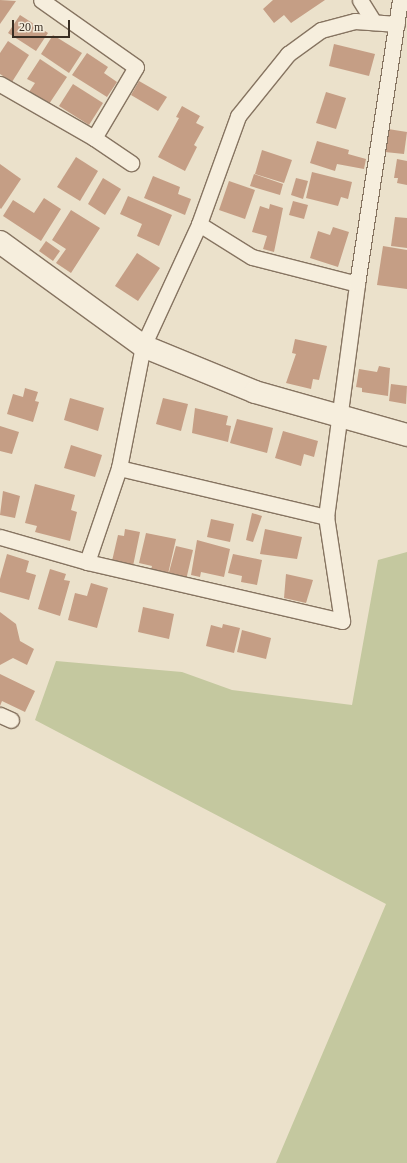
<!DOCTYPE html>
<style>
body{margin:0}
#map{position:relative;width:407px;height:1163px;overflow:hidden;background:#ebe1cb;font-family:"Times New Roman",serif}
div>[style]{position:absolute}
.green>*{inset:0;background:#c4c89f}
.building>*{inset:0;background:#c59e85}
.roads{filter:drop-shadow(1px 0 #867461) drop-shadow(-1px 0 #867461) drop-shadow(0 1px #867461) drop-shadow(0 -1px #867461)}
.street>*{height:15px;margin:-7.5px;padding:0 7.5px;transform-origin:7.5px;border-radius:7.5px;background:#f6eedd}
.secondary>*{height:22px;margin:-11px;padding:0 11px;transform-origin:11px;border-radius:11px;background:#f6eedd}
span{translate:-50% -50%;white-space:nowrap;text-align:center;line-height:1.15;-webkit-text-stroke:3.5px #f3ebda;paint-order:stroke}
.scale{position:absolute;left:12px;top:20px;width:58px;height:18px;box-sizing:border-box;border:2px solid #382d22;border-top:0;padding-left:5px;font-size:12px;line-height:14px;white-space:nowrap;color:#382d22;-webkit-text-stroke:3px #f3ebda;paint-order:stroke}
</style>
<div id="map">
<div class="green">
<i style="clip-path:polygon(407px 552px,407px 1163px,276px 1163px,386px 904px,35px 720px,56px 661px,182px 672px,232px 690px,352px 705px,378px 560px)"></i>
</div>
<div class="building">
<i style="clip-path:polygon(0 0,16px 1px,0 24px)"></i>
<i style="clip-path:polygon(273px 0,325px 0,291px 23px,284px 15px,274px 23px,263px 9px)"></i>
<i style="clip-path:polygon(20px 15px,48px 33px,36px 51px,8px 33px)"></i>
<i style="clip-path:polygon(53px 35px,82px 53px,69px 73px,41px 54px)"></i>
<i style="clip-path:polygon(8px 41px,29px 55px,12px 82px,0 74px,0 53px)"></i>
<i style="clip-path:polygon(334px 44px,375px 54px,369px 76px,329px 66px)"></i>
<i style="clip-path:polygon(87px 53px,108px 67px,104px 73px,117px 82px,107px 97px,72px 75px)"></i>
<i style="clip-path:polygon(40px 59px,67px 77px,49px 104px,29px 92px,35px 83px,27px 79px)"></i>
<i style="clip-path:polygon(139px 81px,167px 97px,158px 111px,131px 95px)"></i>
<i style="clip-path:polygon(73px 84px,103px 103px,89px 125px,59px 106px)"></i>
<i style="clip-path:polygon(326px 92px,346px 98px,336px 129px,316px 123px)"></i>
<i style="clip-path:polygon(182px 106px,200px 116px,196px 123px,204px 127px,194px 145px,197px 147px,185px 171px,158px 157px,179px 118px,176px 117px)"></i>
<i style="clip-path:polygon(388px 129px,407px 132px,404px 154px,385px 152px)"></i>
<i style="clip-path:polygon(317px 141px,349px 150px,348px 154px,366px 159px,364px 169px,337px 164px,335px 171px,310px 163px)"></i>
<i style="clip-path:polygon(262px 150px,292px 160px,284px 183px,255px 174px)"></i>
<i style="clip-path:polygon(76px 157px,98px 171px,80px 201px,57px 187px)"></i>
<i style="clip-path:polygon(397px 159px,407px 161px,407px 185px,397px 183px,398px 178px,394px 178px)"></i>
<i style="clip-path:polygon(0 164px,21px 179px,1px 209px,0 208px)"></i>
<i style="clip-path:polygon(312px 172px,352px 182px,348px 199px,341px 197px,338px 206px,306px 198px)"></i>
<i style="clip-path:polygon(254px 174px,283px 184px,280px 195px,250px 186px)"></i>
<i style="clip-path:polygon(153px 176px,180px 187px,178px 194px,191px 199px,185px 215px,144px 198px)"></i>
<i style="clip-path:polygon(103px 178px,121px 189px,105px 215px,88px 204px)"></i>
<i style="clip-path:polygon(296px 178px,308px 181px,303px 199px,291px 195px)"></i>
<i style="clip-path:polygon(229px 181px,255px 190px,245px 219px,219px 210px)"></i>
<i style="clip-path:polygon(128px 196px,172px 215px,159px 246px,137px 236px,142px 224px,120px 214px)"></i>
<i style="clip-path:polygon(44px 198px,61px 209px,41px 241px,3px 216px,13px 200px,34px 213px)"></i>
<i style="clip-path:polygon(293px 201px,308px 205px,304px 219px,289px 215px)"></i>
<i style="clip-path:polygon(270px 204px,283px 208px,274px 252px,263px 249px,267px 236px,252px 232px,260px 206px,269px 209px)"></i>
<i style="clip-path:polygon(71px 210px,100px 228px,71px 273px,56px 263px,66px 249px,52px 240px)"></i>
<i style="clip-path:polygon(395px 217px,407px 218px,407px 248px,391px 246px)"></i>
<i style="clip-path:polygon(333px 227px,349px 232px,338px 267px,310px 258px,318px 231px,330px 235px)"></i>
<i style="clip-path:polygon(46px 241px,60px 251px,53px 261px,39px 251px)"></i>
<i style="clip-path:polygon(383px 246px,407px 250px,407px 289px,377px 285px)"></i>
<i style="clip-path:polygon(137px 253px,160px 268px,138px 301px,115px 286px)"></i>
<i style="clip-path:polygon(295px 339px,327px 346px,319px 380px,313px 379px,311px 389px,286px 383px,296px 354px,292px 353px)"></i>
<i style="clip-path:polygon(379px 366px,390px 368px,388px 396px,362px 392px,362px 388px,356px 387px,359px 369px,377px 372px)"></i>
<i style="clip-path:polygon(391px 384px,407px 386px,406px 404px,389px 401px)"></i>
<i style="clip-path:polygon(25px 388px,38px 392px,35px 401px,39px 402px,33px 422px,7px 414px,13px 394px,23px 397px)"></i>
<i style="clip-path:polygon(70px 398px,104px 408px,98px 431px,64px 420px)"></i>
<i style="clip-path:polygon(163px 398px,188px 404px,181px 431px,156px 424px)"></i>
<i style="clip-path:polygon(195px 408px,228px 416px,226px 425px,231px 426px,228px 442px,192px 433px)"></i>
<i style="clip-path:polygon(237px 419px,273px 428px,267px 453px,230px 443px)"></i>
<i style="clip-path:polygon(0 426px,19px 432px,12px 454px,0 451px)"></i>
<i style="clip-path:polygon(283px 431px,318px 441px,314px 457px,304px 454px,301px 466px,275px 458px)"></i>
<i style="clip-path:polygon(71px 445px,102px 455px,95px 477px,64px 468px)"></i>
<i style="clip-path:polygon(35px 484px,75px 495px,71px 510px,77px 512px,70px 541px,35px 532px,37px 526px,25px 523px)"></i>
<i style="clip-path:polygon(3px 491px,20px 496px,15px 518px,0 515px)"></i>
<i style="clip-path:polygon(252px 513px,262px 516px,253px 542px,246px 540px)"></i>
<i style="clip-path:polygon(211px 519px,234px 524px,230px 542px,207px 537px)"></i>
<i style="clip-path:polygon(125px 529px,140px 532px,133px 566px,112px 561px,118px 535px,124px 536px)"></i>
<i style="clip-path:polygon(265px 529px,302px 537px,297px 559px,260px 554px)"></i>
<i style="clip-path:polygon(146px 533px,176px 539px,168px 574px,151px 570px,152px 566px,139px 563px)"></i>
<i style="clip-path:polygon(197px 540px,230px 549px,224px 577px,201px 572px,200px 577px,191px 575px)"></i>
<i style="clip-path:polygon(176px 546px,193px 550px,186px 580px,168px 576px)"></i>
<i style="clip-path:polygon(7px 554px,29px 561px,26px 572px,36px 575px,29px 600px,0 592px,0 579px)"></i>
<i style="clip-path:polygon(233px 554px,262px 560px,257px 585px,241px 582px,242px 576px,228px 573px)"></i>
<i style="clip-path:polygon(50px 569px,66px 574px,64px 580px,70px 581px,60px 616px,38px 609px)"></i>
<i style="clip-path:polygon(286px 574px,313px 580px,306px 603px,284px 598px)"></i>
<i style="clip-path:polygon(91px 583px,108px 588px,97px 628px,68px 620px,75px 593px,87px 596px)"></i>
<i style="clip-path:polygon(143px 607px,174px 614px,169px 639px,138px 632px)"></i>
<i style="clip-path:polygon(0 612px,16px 624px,20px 641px,34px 649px,27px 665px,13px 658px,0 665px)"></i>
<i style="clip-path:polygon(223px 624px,240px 628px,234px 653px,206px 646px,211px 625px,222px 628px)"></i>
<i style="clip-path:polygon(242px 630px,271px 638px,266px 659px,237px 652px)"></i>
<i style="clip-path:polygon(0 674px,35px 691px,25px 712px,2px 701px,0 706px)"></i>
</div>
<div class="roads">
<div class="street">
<i style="left:360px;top:0;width:26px;rotate:58deg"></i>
<i style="left:0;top:84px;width:108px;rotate:29.9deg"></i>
<i style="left:94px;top:138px;width:82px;rotate:-59.4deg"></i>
<i style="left:136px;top:67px;width:116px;rotate:-144.8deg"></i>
<i style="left:94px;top:138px;width:45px;rotate:34deg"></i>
<i style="left:199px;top:224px;width:62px;rotate:31.9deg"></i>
<i style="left:252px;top:257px;width:108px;rotate:14.4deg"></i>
<i style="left:119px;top:468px;width:213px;rotate:13.3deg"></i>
<i style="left:0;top:537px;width:91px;rotate:16deg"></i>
<i style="left:87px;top:562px;width:262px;rotate:13deg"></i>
<i style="left:342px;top:621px;width:105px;rotate:-98.7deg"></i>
<i style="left:326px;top:517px;width:235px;rotate:-82.4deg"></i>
<i style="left:357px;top:284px;width:287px;rotate:-81.4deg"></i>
<i style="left:87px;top:562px;width:99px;rotate:-71.2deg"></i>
<i style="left:119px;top:468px;width:124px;rotate:-78.9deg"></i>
<i style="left:143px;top:346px;width:134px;rotate:-65.3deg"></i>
<i style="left:199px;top:224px;width:115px;rotate:-70.1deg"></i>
<i style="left:238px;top:116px;width:80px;rotate:-51.1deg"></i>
<i style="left:288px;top:54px;width:41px;rotate:-36deg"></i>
<i style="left:321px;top:30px;width:35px;rotate:-15deg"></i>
<i style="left:355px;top:21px;width:42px;rotate:4.1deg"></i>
<i style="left:0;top:715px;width:12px;rotate:24deg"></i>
</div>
<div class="secondary">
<i style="left:0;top:242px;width:177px;rotate:36deg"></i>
<i style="left:143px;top:346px;width:121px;rotate:22.3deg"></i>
<i style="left:255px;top:392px;width:158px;rotate:15.8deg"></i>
</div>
</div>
<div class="scale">20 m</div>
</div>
